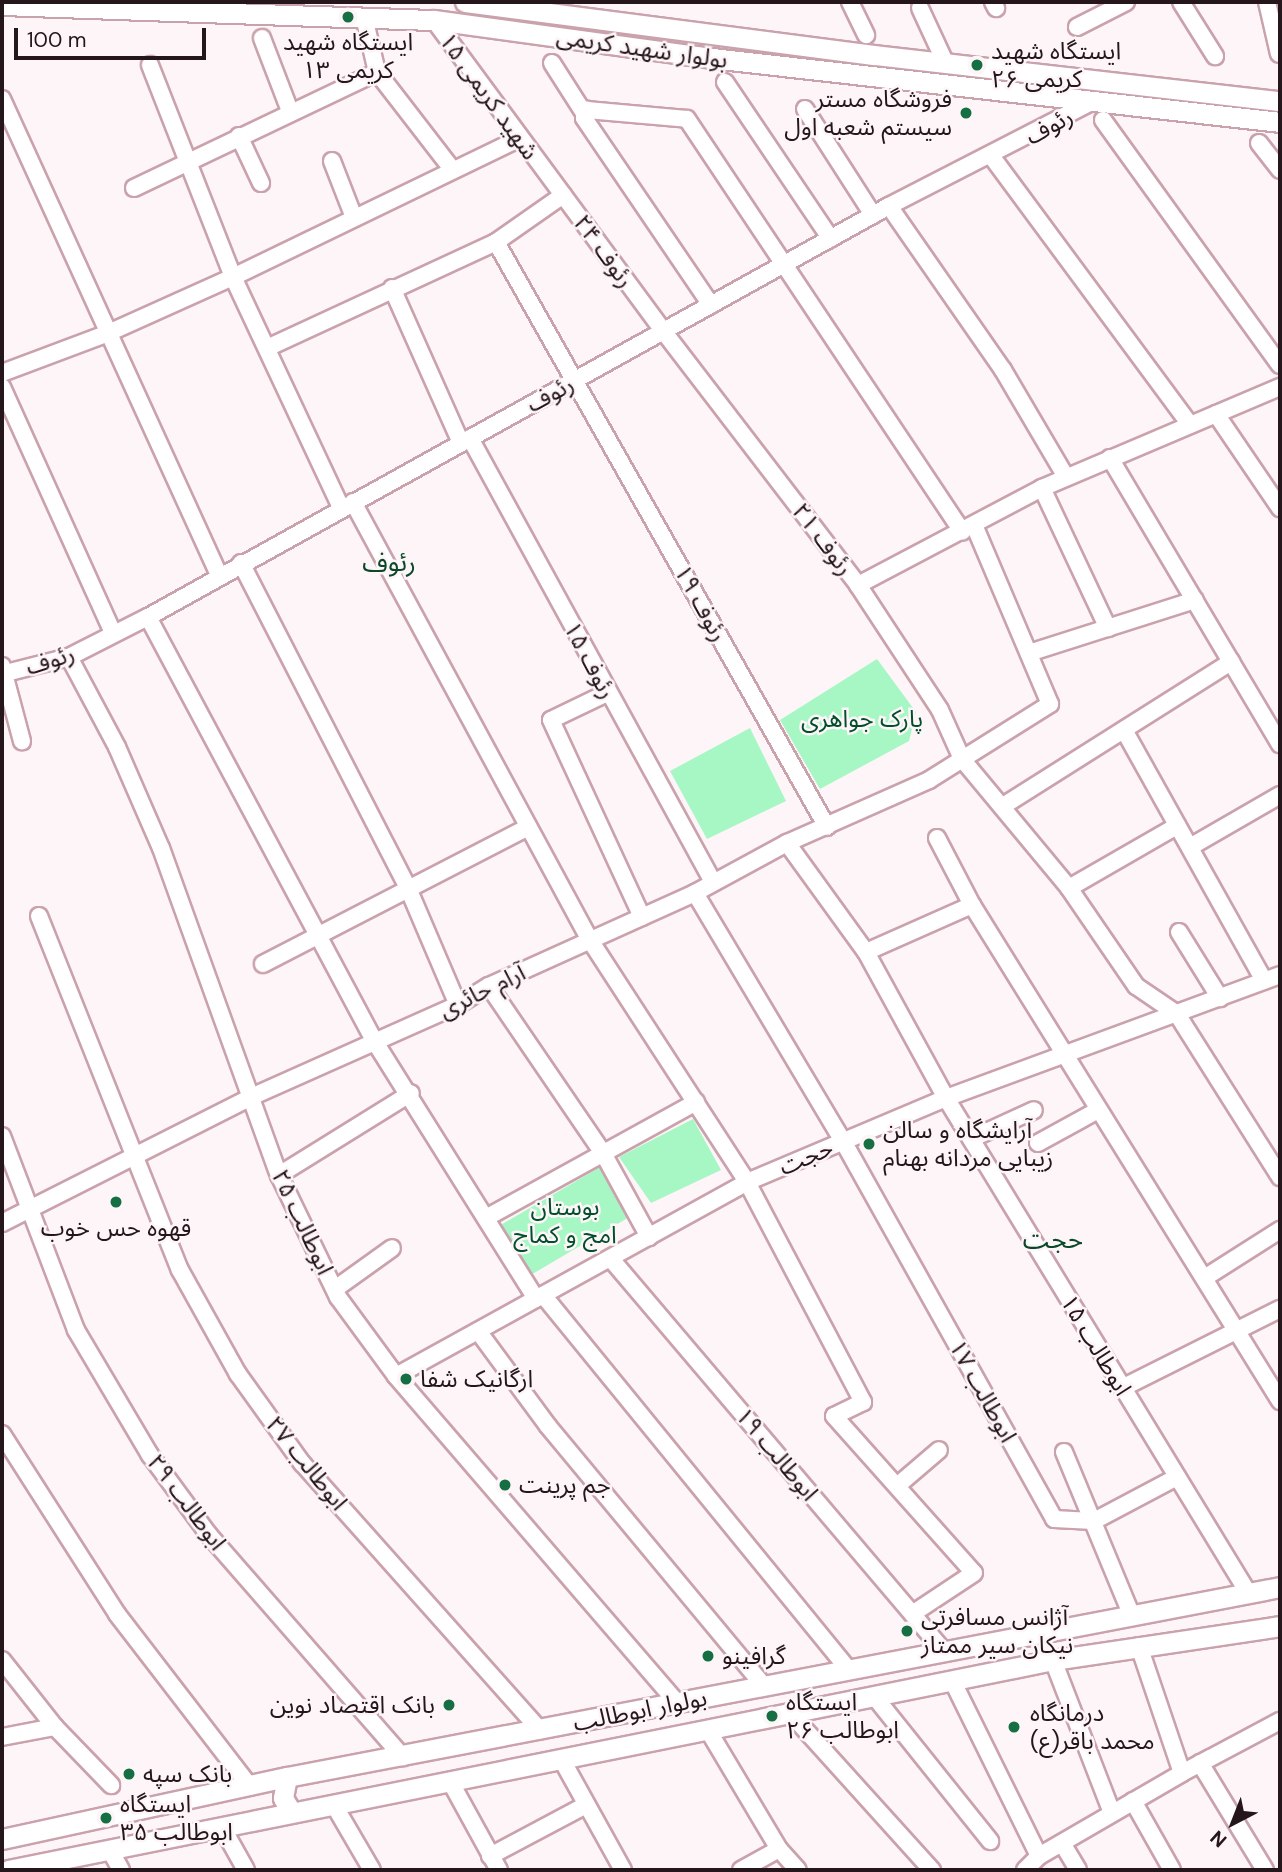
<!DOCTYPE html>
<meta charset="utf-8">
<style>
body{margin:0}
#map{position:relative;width:1282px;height:1872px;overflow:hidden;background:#fdf5f7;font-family:"DM Sans","Noto Sans Arabic",sans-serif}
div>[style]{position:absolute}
.green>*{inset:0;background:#a7f7c5}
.roads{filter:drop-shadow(2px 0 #caa2ac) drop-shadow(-2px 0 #caa2ac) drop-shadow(0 2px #caa2ac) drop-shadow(0 -2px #caa2ac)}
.minor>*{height:16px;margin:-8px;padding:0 8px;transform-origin:8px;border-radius:8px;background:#fff}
.major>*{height:19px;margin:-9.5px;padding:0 9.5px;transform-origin:9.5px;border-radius:9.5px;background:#fff}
.dots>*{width:19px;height:19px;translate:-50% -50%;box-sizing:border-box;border:4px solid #fdf5f7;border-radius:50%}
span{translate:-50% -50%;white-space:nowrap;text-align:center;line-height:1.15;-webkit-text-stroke:5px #fdf5f7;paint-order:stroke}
.poi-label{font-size:24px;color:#24161a}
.left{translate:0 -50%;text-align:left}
.right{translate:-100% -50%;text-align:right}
.street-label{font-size:24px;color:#24161a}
.park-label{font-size:24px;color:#004e2b}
.neighbourhood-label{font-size:26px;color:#0a4829}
.frame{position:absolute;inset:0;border:4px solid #24161a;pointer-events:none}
.north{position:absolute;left:1198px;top:1788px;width:70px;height:70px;-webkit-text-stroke:5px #fdf5f7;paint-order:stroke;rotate:222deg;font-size:19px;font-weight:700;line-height:28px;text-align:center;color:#24161a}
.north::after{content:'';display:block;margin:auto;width:24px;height:32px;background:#24161a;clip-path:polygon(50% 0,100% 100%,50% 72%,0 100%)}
.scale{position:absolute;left:14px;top:28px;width:192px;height:32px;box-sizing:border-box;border:4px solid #24161a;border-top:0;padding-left:9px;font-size:21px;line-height:24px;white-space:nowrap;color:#24161a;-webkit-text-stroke:5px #fdf5f7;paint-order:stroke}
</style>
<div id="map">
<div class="green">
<i style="clip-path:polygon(877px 659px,916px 712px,909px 741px,820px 789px,780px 720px)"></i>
<i style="clip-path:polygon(750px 728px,786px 801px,707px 839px,670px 771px)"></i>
<i style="clip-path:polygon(693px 1119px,721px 1170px,651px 1203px,619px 1157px)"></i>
<i style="clip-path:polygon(602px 1166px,631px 1216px,529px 1276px,499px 1226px)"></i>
</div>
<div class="roads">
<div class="minor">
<i style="left:850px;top:2px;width:37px;rotate:64deg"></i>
<i style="left:993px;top:2px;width:7px;rotate:63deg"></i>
<i style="left:1181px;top:2px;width:64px;rotate:57.8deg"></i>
<i style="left:1267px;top:2px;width:53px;rotate:77deg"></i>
<i style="left:920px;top:8px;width:60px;rotate:65.2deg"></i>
<i style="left:364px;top:17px;width:57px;rotate:76.7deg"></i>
<i style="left:377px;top:72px;width:123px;rotate:52.3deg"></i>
<i style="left:434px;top:20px;width:388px;rotate:53.6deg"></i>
<i style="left:664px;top:332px;width:319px;rotate:52.5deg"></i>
<i style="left:858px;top:585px;width:149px;rotate:56.7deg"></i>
<i style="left:940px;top:710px;width:54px;rotate:65.8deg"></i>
<i style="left:962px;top:759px;width:168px;rotate:50.3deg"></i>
<i style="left:1069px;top:888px;width:119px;rotate:55.6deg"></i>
<i style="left:1136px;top:986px;width:50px;rotate:34.3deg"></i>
<i style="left:1177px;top:1014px;width:193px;rotate:57.7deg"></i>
<i style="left:1077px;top:27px;width:55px;rotate:-27deg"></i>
<i style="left:262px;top:38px;width:78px;rotate:69deg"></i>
<i style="left:552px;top:63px;width:59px;rotate:57.4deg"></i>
<i style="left:150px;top:65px;width:228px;rotate:68.6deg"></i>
<i style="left:233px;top:277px;width:255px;rotate:64.9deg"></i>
<i style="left:725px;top:82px;width:189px;rotate:56deg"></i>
<i style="left:2px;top:99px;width:523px;rotate:65.49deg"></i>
<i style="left:805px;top:109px;width:126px;rotate:57.3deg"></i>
<i style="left:1103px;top:120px;width:302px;rotate:54.2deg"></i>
<i style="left:239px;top:136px;width:52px;rotate:64.9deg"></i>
<i style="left:1259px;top:143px;width:34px;rotate:52deg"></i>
<i style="left:992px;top:157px;width:333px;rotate:53.5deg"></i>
<i style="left:332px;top:161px;width:58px;rotate:68.7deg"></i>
<i style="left:134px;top:188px;width:269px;rotate:-25.5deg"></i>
<i style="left:889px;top:206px;width:200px;rotate:55.2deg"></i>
<i style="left:1003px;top:370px;width:124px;rotate:59.5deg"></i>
<i style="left:496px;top:242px;width:672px;rotate:60.5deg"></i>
<i style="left:392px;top:288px;width:170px;rotate:66deg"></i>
<i style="left:711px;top:305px;width:226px;rotate:-124.2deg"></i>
<i style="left:584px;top:118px;width:9px;rotate:-69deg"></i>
<i style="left:587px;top:110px;width:100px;rotate:5.1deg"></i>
<i style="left:687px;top:119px;width:496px;rotate:56.3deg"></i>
<i style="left:267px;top:348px;width:252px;rotate:-24.8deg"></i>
<i style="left:496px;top:242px;width:82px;rotate:-35deg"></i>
<i style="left:2px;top:373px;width:111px;rotate:-20.6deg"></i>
<i style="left:106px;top:334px;width:139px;rotate:-24.2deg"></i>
<i style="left:233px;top:277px;width:319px;rotate:-25.8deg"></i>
<i style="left:2px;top:387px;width:270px;rotate:65.7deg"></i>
<i style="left:1216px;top:414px;width:114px;rotate:55.8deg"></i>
<i style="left:470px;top:438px;width:504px;rotate:61.3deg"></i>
<i style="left:1110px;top:458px;width:333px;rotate:59.3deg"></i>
<i style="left:1042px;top:488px;width:155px;rotate:64.8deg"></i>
<i style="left:353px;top:502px;width:498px;rotate:61.6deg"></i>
<i style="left:590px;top:940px;width:288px;rotate:57deg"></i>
<i style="left:747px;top:1182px;width:249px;rotate:62.2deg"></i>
<i style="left:863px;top:1402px;width:32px;rotate:154deg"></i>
<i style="left:834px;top:1416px;width:210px;rotate:48.3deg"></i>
<i style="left:974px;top:1573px;width:74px;rotate:146.5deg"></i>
<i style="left:241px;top:563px;width:365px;rotate:62.8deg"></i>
<i style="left:408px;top:888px;width:127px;rotate:66.9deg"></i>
<i style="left:858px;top:585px;width:208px;rotate:-27.8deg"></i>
<i style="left:1042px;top:488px;width:259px;rotate:-23deg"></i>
<i style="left:148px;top:617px;width:482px;rotate:61.9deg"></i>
<i style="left:375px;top:1042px;width:303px;rotate:57.9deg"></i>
<i style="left:1029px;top:653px;width:174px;rotate:-17.7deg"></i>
<i style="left:69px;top:657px;width:102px;rotate:61.9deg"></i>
<i style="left:117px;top:747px;width:110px;rotate:66.5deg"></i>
<i style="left:161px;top:848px;width:348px;rotate:70.2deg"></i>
<i style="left:279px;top:1175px;width:136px;rotate:64.2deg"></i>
<i style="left:338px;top:1297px;width:98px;rotate:53.7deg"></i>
<i style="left:396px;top:1376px;width:431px;rotate:49.3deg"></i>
<i style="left:2px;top:666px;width:78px;rotate:75.1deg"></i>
<i style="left:2px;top:674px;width:69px;rotate:-14.2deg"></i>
<i style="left:69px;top:657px;width:89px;rotate:-26.9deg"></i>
<i style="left:148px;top:617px;width:847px;rotate:-29.02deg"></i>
<i style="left:889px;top:206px;width:229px;rotate:-27.2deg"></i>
<i style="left:607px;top:693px;width:62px;rotate:154.3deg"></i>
<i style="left:551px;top:720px;width:217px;rotate:65.2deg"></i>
<i style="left:1124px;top:730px;width:287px;rotate:60.8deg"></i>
<i style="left:1003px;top:806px;width:270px;rotate:-32.3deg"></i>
<i style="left:937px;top:838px;width:76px;rotate:62.4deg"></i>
<i style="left:972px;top:905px;width:584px;rotate:58.16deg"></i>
<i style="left:787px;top:843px;width:135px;rotate:54.1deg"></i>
<i style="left:866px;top:952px;width:166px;rotate:61.3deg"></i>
<i style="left:946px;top:1098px;width:578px;rotate:58.59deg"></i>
<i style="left:1190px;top:847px;width:104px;rotate:-30deg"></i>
<i style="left:1069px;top:888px;width:125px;rotate:-29.9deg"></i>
<i style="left:695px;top:893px;width:289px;rotate:59.2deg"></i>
<i style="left:843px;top:1141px;width:433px;rotate:60.8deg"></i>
<i style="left:1054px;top:1519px;width:40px;rotate:2.9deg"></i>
<i style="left:39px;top:916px;width:381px;rotate:68.3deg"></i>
<i style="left:180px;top:1270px;width:119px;rotate:60.9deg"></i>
<i style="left:238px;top:1374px;width:110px;rotate:54.3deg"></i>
<i style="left:302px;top:1463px;width:358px;rotate:48.3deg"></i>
<i style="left:1179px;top:932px;width:78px;rotate:58.2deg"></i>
<i style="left:866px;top:952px;width:116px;rotate:-23.9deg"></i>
<i style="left:263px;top:964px;width:298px;rotate:-27.3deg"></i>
<i style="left:489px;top:986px;width:202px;rotate:55.7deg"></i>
<i style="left:603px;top:1153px;width:96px;rotate:61.3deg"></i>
<i style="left:2px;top:1136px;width:208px;rotate:69.1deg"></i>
<i style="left:76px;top:1330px;width:145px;rotate:59.4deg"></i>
<i style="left:150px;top:1455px;width:99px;rotate:53.6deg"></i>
<i style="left:209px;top:1535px;width:295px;rotate:48.9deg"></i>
<i style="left:971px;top:1139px;width:69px;rotate:-24.7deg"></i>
<i style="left:1038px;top:1143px;width:68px;rotate:-28.8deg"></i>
<i style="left:279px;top:1175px;width:155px;rotate:-31.8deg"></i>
<i style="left:486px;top:1218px;width:240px;rotate:-28.9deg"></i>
<i style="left:2px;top:1223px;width:279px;rotate:-26.8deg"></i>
<i style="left:251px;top:1097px;width:227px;rotate:-24deg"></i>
<i style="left:458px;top:1005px;width:36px;rotate:-32deg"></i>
<i style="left:489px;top:986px;width:226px;rotate:-24.3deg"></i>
<i style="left:695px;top:893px;width:105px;rotate:-28.5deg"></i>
<i style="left:787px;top:843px;width:155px;rotate:-23.9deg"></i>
<i style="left:929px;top:780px;width:143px;rotate:-32.1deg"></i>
<i style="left:1050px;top:704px;width:194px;rotate:-113deg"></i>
<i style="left:611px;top:1259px;width:513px;rotate:49.67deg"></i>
<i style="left:1206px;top:1277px;width:88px;rotate:-32.4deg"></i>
<i style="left:335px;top:1289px;width:70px;rotate:-35.7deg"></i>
<i style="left:543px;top:1295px;width:483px;rotate:50.8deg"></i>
<i style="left:478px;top:1331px;width:118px;rotate:53.6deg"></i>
<i style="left:548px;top:1426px;width:338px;rotate:50.3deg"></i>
<i style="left:396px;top:1376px;width:401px;rotate:-28.9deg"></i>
<i style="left:747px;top:1182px;width:216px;rotate:-22.9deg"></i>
<i style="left:946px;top:1098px;width:356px;rotate:-20.2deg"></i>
<i style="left:1122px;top:1388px;width:177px;rotate:-26.6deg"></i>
<i style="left:2px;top:1434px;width:214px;rotate:57.4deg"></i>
<i style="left:117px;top:1614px;width:218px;rotate:52.4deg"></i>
<i style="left:1064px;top:1452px;width:175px;rotate:67.5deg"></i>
<i style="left:897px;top:1486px;width:55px;rotate:-40.6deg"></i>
<i style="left:1094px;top:1521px;width:94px;rotate:-27.9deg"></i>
<i style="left:1139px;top:1646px;width:134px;rotate:71.3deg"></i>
<i style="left:2px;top:1660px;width:85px;rotate:51.7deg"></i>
<i style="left:55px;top:1727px;width:81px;rotate:46deg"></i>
<i style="left:1053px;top:1660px;width:164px;rotate:68.9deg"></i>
<i style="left:952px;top:1680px;width:196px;rotate:63.7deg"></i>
<i style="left:874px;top:1696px;width:186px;rotate:51.3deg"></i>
<i style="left:790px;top:1713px;width:212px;rotate:47.9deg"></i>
<i style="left:708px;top:1730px;width:139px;rotate:59.2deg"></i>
<i style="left:779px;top:1849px;width:28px;rotate:48deg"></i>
<i style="left:2px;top:1737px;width:54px;rotate:-10.7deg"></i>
<i style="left:562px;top:1760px;width:126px;rotate:61deg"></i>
<i style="left:1200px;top:1763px;width:125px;rotate:58.7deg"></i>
<i style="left:450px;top:1781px;width:102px;rotate:61.2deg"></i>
<i style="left:1133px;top:1801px;width:79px;rotate:60.5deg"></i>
<i style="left:334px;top:1805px;width:75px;rotate:59.7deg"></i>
<i style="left:222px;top:1827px;width:49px;rotate:60.8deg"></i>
<i style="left:1062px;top:1843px;width:31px;rotate:59deg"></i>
<i style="left:110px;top:1850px;width:23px;rotate:61deg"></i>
<i style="left:490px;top:1856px;width:109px;rotate:-28deg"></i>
<i style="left:741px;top:1870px;width:43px;rotate:-28.9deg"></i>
<i style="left:1025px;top:1870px;width:20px;rotate:-45deg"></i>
<i style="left:1039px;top:1856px;width:165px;rotate:-30.1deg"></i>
<i style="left:1182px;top:1773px;width:111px;rotate:-28deg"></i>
</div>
<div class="major">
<i style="left:465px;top:2px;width:412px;rotate:7.4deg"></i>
<i style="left:874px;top:55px;width:409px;rotate:6.5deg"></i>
<i style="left:2px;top:5px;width:432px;rotate:2deg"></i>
<i style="left:434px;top:20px;width:281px;rotate:7.8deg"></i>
<i style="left:712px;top:58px;width:572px;rotate:6.43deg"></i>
<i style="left:287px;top:1777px;width:21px;rotate:101deg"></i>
<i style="left:283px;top:1798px;width:17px;rotate:59deg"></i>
<i style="left:2px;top:1839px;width:292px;rotate:-12.3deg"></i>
<i style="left:287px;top:1777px;width:1011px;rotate:-10.83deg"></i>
<i style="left:8px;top:1870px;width:1066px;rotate:-11.36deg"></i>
<i style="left:1053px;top:1660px;width:230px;rotate:-8.5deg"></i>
</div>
</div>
<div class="dots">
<i style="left:348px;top:17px;background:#166f43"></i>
<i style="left:977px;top:65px;background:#166f43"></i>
<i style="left:966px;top:113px;background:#166f43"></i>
<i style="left:869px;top:1144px;background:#166f43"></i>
<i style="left:116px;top:1202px;background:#166f43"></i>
<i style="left:406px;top:1379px;background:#166f43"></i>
<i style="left:505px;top:1485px;background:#166f43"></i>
<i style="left:907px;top:1631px;background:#166f43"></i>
<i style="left:708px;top:1656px;background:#166f43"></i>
<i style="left:449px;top:1705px;background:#166f43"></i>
<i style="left:772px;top:1716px;background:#166f43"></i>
<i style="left:1014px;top:1727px;background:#166f43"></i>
<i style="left:129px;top:1774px;background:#166f43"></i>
<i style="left:106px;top:1818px;background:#166f43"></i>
</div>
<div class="poi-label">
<span style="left:348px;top:56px">ایستگاه شهید<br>کریمی ۱۳</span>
<span class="left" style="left:991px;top:65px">ایستگاه شهید<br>کریمی ۲۶</span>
<span class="right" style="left:952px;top:113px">فروشگاه مستر<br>سیستم شعبه اول</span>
<span class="left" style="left:883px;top:1144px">آرایشگاه و سالن<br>زیبایی مردانه بهنام</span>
<span style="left:116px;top:1228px">قهوه حس خوب</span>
<span class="left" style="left:420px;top:1379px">ارگانیک شفا</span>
<span class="left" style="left:519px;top:1485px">جم پرینت</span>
<span class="left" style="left:921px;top:1631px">آژانس مسافرتی<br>نیکان سیر ممتاز</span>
<span class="left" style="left:722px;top:1656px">گرافینو</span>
<span class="left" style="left:786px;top:1716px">ایستگاه<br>ابوطالب ۲۶</span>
<span class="right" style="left:435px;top:1705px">بانک اقتصاد نوین</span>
<span class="left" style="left:1030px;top:1727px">درمانگاه<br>محمد باقر(ع)</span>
<span class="left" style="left:143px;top:1774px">بانک سپه</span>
<span class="left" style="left:120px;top:1818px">ایستگاه<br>ابوطالب ۳۵</span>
</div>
<div class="street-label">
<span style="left:642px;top:48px;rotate:8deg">بولوار شهید کریمی</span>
<span style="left:489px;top:96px;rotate:54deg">شهید کریمی ۱۵</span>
<span style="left:1049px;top:126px;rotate:-29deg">رئوف</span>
<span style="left:604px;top:251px;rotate:54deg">رئوف ۲۴</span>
<span style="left:550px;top:394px;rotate:-29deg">رئوف</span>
<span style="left:823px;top:539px;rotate:53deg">رئوف ۲۱</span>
<span style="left:701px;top:603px;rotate:61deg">رئوف ۱۹</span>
<span style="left:50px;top:660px;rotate:-18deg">رئوف</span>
<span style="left:590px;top:660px;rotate:62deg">رئوف ۱۵</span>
<span style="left:482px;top:991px;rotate:-26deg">آرام حائری</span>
<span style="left:806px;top:1157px;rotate:-23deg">حجت</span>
<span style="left:303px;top:1222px;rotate:65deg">ابوطالب ۲۵</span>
<span style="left:1096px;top:1345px;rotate:59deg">ابوطالب ۱۵</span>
<span style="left:983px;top:1391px;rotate:61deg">ابوطالب ۱۷</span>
<span style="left:777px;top:1454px;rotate:50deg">ابوطالب ۱۹</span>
<span style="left:307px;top:1463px;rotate:51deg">ابوطالب ۲۷</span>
<span style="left:187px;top:1502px;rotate:53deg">ابوطالب ۲۹</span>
<span style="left:640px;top:1710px;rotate:-11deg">بولوار ابوطالب</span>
</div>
<div class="park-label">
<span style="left:862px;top:719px">پارک جواهری</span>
<span style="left:565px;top:1221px">بوستان<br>امج و کماج</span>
</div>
<div class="neighbourhood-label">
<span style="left:389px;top:563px">رئوف</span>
<span style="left:1053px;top:1240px">حجت</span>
</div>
<div class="frame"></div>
<div class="north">N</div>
<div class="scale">100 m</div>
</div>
